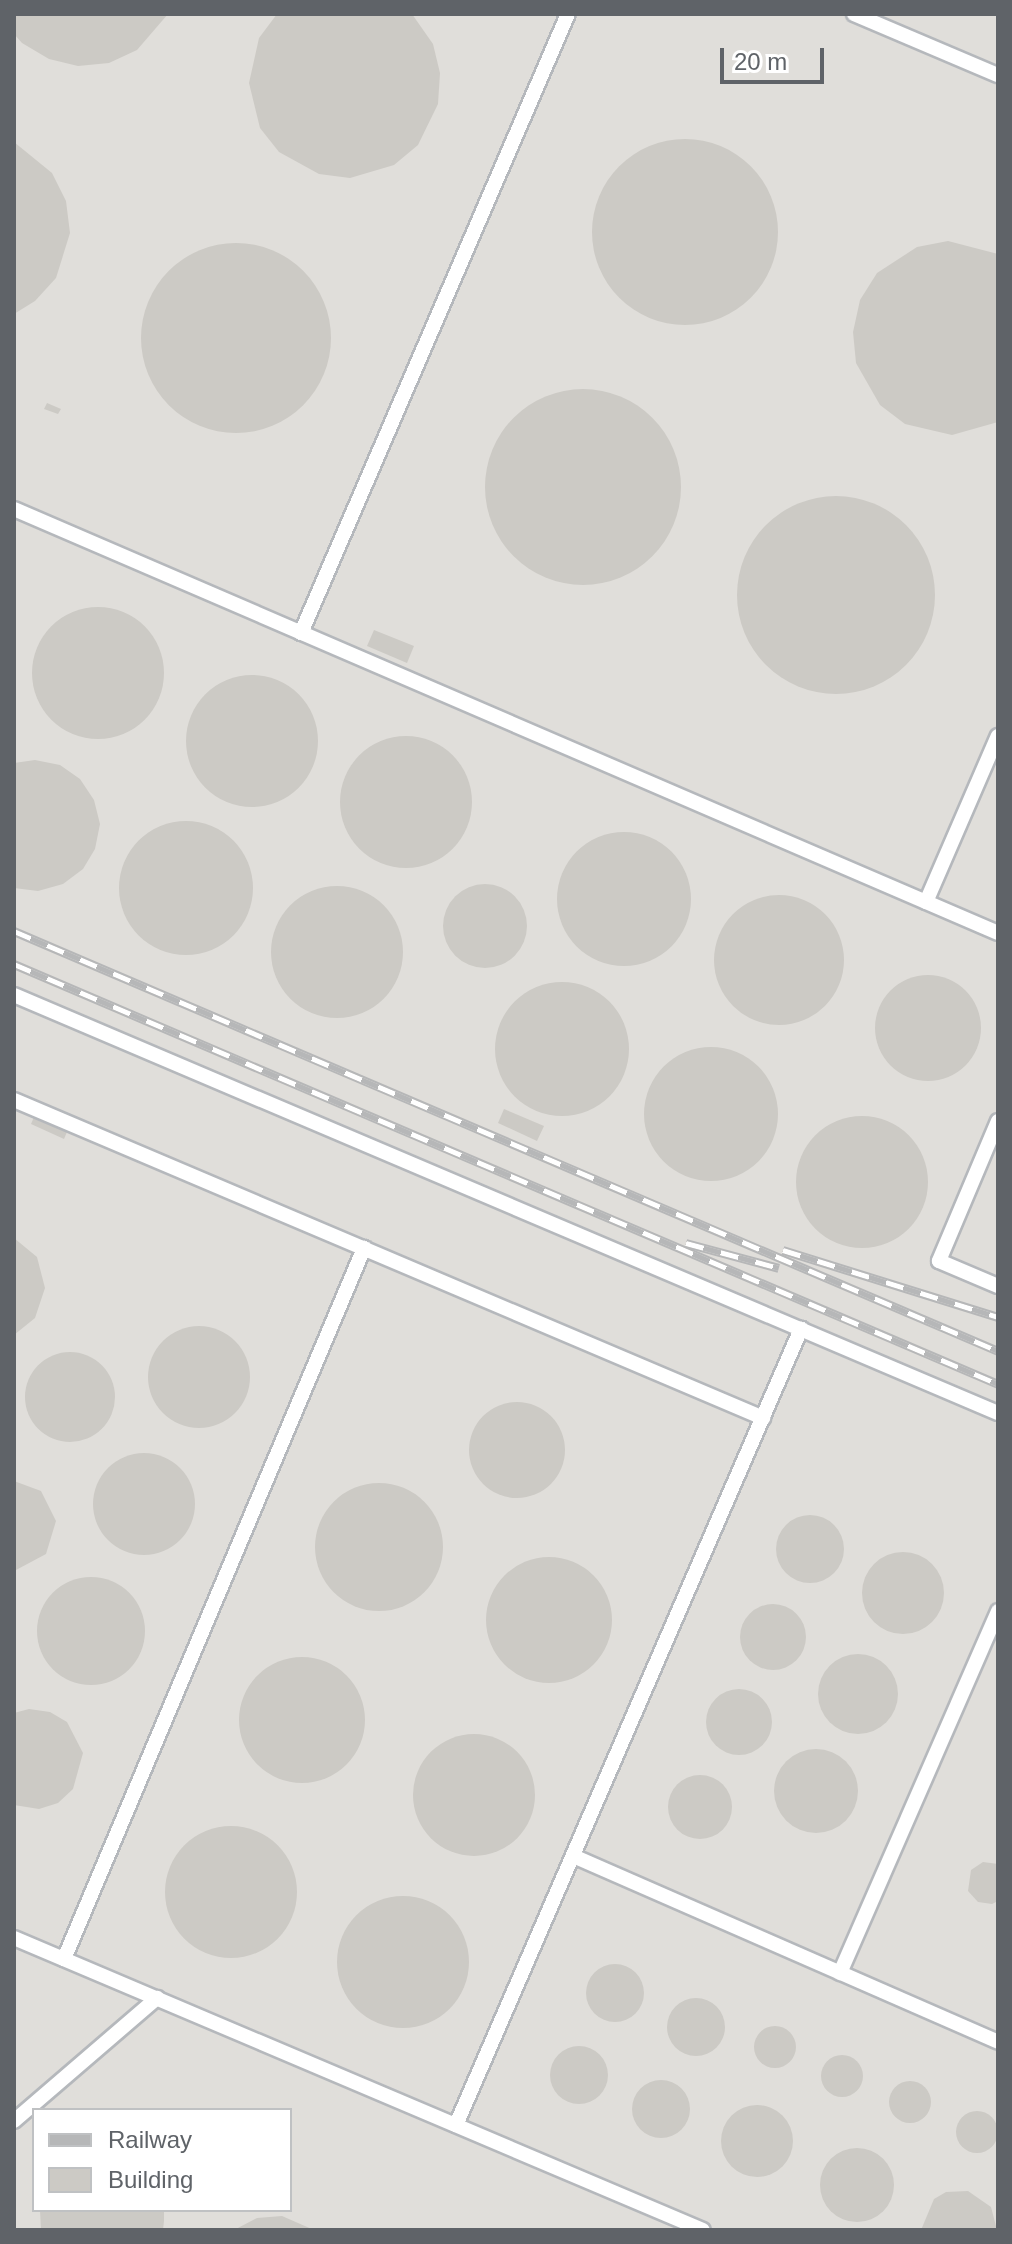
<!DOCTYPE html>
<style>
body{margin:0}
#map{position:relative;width:1012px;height:2244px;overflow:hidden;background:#f1efe8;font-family:Helvetica,sans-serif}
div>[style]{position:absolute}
.industrial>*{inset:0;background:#e0deda}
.building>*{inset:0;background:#cccac5}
.round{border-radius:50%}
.roads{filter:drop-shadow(2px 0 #b5b8bc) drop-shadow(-2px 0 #b5b8bc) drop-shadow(0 2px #b5b8bc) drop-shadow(0 -2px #b5b8bc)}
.service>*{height:14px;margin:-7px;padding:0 7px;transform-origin:7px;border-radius:7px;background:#fff}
.rail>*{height:9px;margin-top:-4.5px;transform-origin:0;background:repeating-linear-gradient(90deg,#fff 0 18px,#b6b7b8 0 36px);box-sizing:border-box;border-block:2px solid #b6b7b8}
span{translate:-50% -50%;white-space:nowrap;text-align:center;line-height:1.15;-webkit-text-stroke:8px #fff;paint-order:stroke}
.frame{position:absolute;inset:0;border:16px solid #5f6368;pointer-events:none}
.legend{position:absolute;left:32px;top:2108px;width:260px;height:104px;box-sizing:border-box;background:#fff;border:2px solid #bfc1c3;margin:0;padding:10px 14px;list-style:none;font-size:24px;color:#5f6368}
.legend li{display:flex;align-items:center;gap:16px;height:40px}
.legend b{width:40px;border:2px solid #bfc1c3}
.scale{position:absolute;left:720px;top:48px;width:104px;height:36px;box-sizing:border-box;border:4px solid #5f6368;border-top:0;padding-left:10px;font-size:24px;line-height:28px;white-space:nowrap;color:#5f6368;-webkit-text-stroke:6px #fff;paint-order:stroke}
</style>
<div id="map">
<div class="industrial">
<i style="clip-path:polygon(evenodd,14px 14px,998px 14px,998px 2230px,14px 2230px,14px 14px,34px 2110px,290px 2110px,290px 2210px,34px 2210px,34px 2110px)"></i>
</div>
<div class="building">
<i style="clip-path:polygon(14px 14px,168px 14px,137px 50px,109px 63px,78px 66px,49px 59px,22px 43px,14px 34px)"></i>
<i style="clip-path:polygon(277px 14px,412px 14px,433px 44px,440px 73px,438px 104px,418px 145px,394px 165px,350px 178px,319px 174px,279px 152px,260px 128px,249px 83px,259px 38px)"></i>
<i class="round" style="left:592px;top:139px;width:186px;height:186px"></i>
<i style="clip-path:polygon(14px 142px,52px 173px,66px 201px,70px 233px,56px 278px,35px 301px,14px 314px)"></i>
<i style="clip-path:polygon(948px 241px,998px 254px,998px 422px,952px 435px,905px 424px,880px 405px,856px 363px,853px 332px,860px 300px,877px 273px,917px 247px)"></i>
<i class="round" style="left:141px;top:243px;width:190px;height:190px"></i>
<i class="round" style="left:485px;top:389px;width:196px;height:196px"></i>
<i style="clip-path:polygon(47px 403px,61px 409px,58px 414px,44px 409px)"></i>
<i class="round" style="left:737px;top:496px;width:198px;height:198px"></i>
<i class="round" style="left:32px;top:607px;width:132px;height:132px"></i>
<i style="clip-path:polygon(374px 630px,414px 646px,407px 663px,367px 646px)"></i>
<i class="round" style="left:186px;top:675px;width:132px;height:132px"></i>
<i class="round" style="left:340px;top:736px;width:132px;height:132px"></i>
<i style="clip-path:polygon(35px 760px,60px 765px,80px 779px,94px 800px,100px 824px,95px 849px,83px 869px,63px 884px,38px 891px,14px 888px,14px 763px)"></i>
<i class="round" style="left:119px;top:821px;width:134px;height:134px"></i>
<i class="round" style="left:557px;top:832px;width:134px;height:134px"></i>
<i class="round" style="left:443px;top:884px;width:84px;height:84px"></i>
<i class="round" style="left:271px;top:886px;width:132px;height:132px"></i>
<i class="round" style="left:714px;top:895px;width:130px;height:130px"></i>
<i class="round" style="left:875px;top:975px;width:106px;height:106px"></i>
<i class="round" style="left:495px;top:982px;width:134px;height:134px"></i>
<i class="round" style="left:644px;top:1047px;width:134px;height:134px"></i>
<i style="clip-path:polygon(504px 1109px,544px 1126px,537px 1141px,498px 1123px)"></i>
<i style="clip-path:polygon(37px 1110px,70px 1125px,64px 1139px,31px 1124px)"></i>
<i class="round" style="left:796px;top:1116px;width:132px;height:132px"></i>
<i style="clip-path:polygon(14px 1238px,37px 1257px,45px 1288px,35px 1318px,14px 1335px)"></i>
<i class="round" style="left:148px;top:1326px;width:102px;height:102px"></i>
<i class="round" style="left:25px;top:1352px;width:90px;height:90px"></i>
<i class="round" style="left:469px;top:1402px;width:96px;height:96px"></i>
<i class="round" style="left:93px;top:1453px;width:102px;height:102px"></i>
<i style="clip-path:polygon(14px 1481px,41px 1491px,56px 1521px,46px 1554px,16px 1570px)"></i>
<i class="round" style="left:315px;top:1483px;width:128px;height:128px"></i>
<i class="round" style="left:776px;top:1515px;width:68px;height:68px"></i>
<i class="round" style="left:862px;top:1552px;width:82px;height:82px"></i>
<i class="round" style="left:486px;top:1557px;width:126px;height:126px"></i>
<i class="round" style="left:37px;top:1577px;width:108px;height:108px"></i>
<i class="round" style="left:740px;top:1604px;width:66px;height:66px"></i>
<i class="round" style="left:818px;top:1654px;width:80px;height:80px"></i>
<i class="round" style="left:239px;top:1657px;width:126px;height:126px"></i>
<i class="round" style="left:706px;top:1689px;width:66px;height:66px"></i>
<i style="clip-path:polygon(29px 1709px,50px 1712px,67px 1722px,83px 1753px,73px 1789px,58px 1803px,39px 1809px,14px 1805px,14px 1713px)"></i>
<i class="round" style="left:413px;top:1734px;width:122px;height:122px"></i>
<i class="round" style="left:774px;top:1749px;width:84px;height:84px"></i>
<i class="round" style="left:668px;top:1775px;width:64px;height:64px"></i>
<i class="round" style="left:165px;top:1826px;width:132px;height:132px"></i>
<i style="clip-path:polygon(983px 1862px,998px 1864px,998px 1901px,992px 1904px,978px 1902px,968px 1891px,971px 1870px)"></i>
<i class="round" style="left:337px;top:1896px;width:132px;height:132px"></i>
<i class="round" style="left:586px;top:1964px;width:58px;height:58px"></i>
<i class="round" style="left:667px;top:1998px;width:58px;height:58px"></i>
<i class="round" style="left:754px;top:2026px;width:42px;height:42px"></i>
<i class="round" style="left:550px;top:2046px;width:58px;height:58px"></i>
<i class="round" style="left:821px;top:2055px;width:42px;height:42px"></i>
<i class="round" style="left:632px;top:2080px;width:58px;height:58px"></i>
<i class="round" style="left:889px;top:2081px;width:42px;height:42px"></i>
<i class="round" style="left:721px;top:2105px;width:72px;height:72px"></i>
<i class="round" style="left:956px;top:2111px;width:42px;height:42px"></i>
<i class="round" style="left:820px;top:2148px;width:74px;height:74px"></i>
<i style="clip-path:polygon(968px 2191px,991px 2207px,997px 2230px,921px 2230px,934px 2199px,946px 2192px)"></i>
<i style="clip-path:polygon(40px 2210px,164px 2210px,164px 2221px,163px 2230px,41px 2230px)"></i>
<i style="clip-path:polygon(282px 2216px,314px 2230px,234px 2230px,257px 2218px)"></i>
</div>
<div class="roads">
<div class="service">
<i style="left:854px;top:14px;width:156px;rotate:23deg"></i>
<i style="left:14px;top:509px;width:1071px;rotate:23.31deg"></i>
<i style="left:301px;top:633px;width:674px;rotate:-66.67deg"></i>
<i style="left:926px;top:902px;width:181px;rotate:-66.6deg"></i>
<i style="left:14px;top:995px;width:1069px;rotate:23.02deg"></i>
<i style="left:14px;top:1100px;width:814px;rotate:23deg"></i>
<i style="left:998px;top:1121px;width:152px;rotate:112.9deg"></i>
<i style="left:939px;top:1261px;width:64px;rotate:23deg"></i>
<i style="left:573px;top:1856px;width:464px;rotate:23.6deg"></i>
<i style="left:14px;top:1938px;width:748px;rotate:22.97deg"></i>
<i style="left:64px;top:1959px;width:772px;rotate:-67.12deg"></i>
<i style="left:840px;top:1973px;width:395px;rotate:-66.4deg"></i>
<i style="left:14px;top:2121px;width:189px;rotate:-40.7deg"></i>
<i style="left:456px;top:2125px;width:868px;rotate:-66.57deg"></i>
</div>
</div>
<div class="rail">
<i style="left:14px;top:931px;width:1070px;rotate:23.11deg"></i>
<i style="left:14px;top:964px;width:1070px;rotate:23.11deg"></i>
<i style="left:686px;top:1243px;width:96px;rotate:15deg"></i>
<i style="left:783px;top:1250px;width:225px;rotate:17.3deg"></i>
</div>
<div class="frame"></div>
<ul class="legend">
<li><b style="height:10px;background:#b6b7b8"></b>Railway</li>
<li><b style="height:22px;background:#cccac5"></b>Building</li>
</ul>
<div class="scale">20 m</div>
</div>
